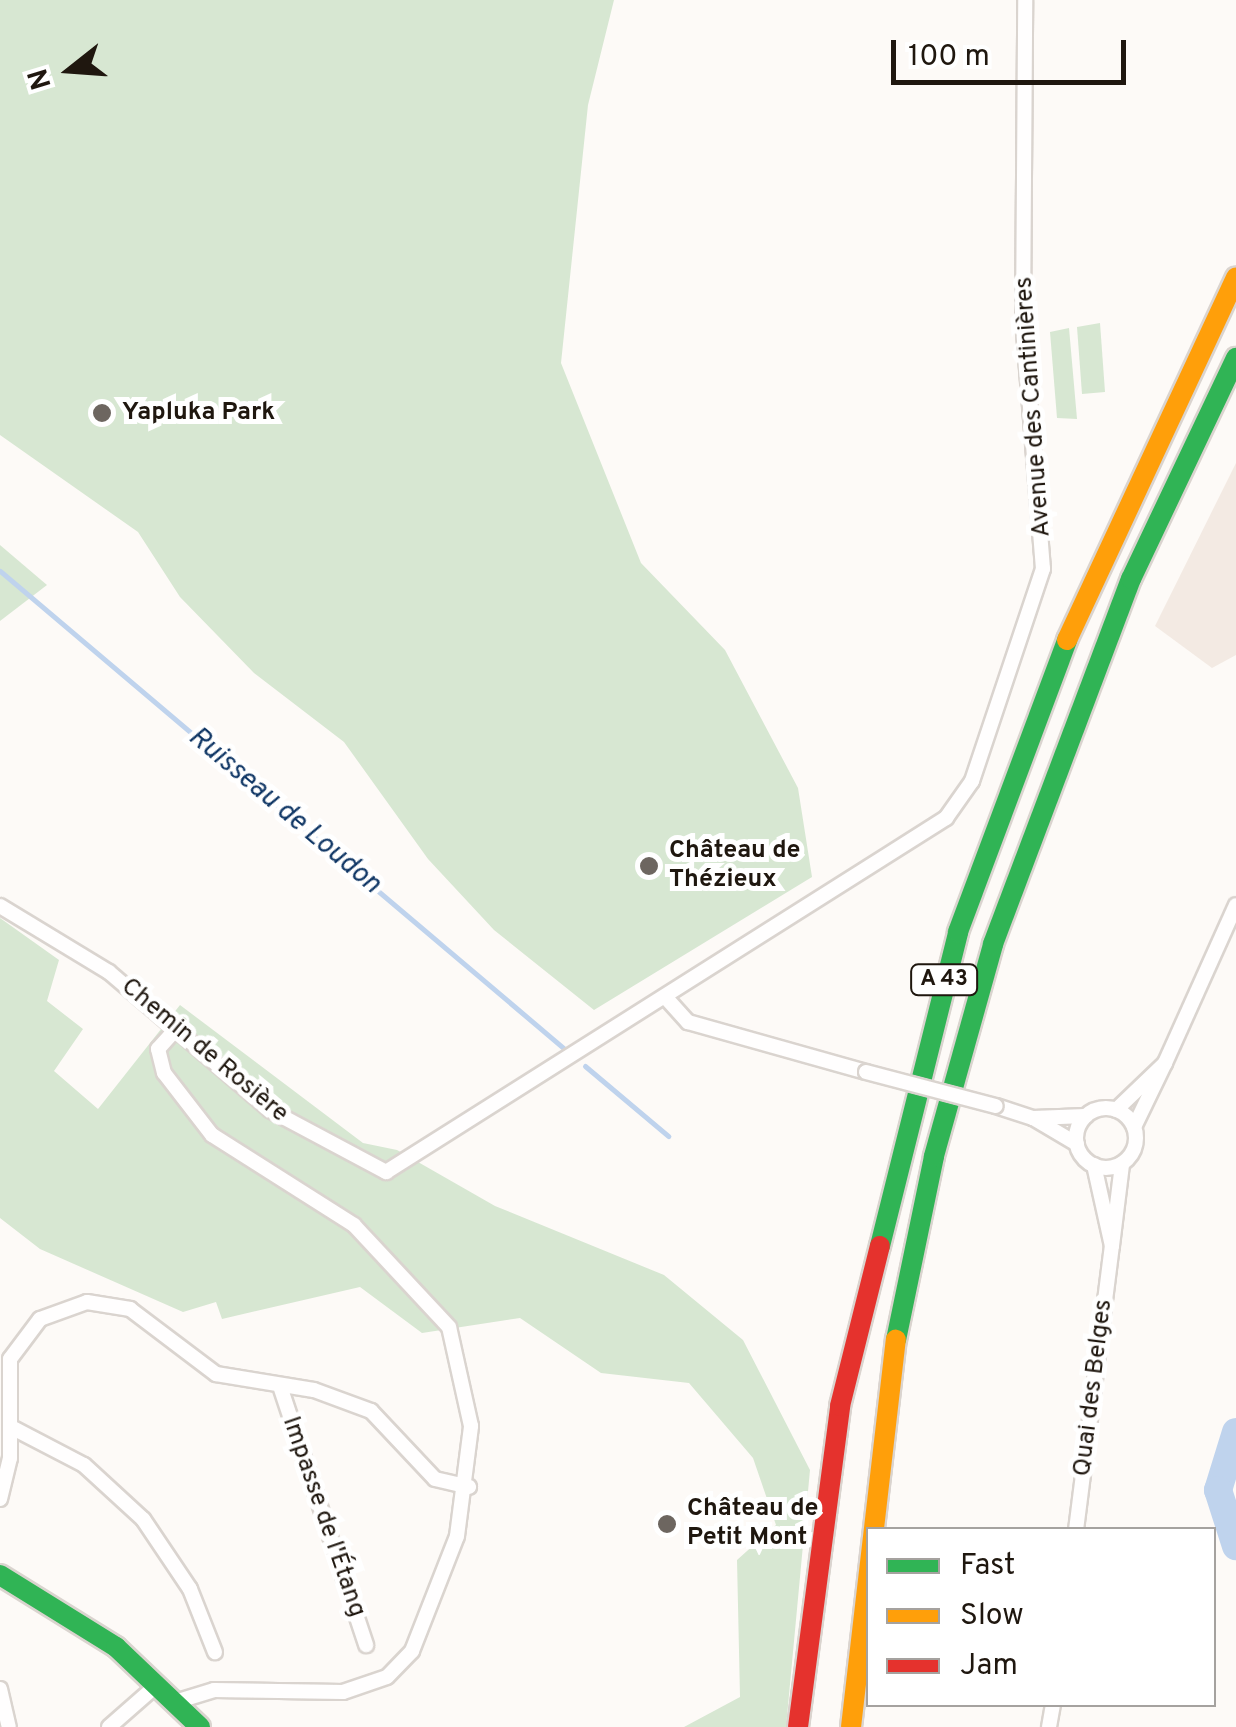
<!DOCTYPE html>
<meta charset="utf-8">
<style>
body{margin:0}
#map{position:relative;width:1236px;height:1727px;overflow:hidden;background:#fdfaf7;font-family:Overpass,sans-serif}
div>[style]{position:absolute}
.built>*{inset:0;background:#f3eae3}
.green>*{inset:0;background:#d7e7d2}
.stream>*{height:5px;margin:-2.5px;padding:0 2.5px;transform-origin:2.5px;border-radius:2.5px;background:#bfd3ed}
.river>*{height:28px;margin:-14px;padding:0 14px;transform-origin:14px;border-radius:14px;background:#bfd3ed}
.roads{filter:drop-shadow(2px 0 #dad4cf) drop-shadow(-2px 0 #dad4cf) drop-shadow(0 2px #dad4cf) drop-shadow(0 -2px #dad4cf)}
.street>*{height:14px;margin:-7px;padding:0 7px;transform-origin:7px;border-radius:7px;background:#fffefe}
.street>.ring{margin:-7px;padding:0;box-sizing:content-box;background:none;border:14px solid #fffefe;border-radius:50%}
.fast>*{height:20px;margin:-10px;padding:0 10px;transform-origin:10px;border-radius:10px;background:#30b455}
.slow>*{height:20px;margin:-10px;padding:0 10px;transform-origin:10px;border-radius:10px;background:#ff9f0a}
.jam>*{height:20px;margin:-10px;padding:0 10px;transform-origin:10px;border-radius:10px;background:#e5322d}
.bridges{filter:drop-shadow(2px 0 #dad4cf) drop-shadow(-2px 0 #dad4cf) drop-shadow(0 2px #dad4cf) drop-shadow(0 -2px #dad4cf)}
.street-bridge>*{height:14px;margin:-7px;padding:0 7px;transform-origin:7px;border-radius:7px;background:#fffefe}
.dots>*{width:28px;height:28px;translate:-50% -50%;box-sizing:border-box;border:5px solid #fff;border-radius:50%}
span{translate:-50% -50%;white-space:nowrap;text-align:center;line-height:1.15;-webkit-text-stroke:10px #fff;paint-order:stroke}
.shield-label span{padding:2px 8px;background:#fff;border:2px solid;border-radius:8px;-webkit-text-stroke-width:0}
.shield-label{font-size:22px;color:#1f170f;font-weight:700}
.street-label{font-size:25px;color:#1f170f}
.poi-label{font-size:25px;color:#1f170f;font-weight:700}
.left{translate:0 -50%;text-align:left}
.water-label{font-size:28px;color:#0e3564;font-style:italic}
.legend{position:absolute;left:866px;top:1527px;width:350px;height:180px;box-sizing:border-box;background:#fff;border:2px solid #a5a29f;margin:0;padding:12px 18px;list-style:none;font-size:30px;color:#1f170f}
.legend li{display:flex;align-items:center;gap:20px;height:50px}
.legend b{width:50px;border:2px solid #a5a29f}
.north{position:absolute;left:20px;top:20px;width:100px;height:100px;-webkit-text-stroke:8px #fff;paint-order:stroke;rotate:253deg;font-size:28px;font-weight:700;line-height:40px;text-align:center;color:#1f170f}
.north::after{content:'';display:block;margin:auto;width:35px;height:45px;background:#1f170f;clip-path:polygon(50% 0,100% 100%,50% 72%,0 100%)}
.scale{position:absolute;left:891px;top:40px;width:235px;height:45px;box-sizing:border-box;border:5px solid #1f170f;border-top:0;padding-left:12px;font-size:30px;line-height:35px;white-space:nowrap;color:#1f170f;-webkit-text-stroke:8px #fff;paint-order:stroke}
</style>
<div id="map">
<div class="built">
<i style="clip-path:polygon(1236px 463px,1236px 655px,1212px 668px,1155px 626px)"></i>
</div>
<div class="green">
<i style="clip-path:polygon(0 0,614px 0,588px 105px,561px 363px,641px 563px,725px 650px,798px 788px,812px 877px,594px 1010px,494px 930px,428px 859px,344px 742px,254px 673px,180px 597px,138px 532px,0 435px)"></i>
<i style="clip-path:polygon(1100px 323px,1105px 392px,1082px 394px,1077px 327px)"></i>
<i style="clip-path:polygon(1069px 328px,1077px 419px,1057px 418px,1050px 332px)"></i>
<i style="clip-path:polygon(0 545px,47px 585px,0 621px)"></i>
<i style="clip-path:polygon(0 918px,59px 960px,47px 1001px,83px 1029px,54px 1071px,98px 1109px,180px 1005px,363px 1143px,397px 1150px,495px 1206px,664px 1275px,743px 1340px,810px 1470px,786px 1727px,684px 1727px,740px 1697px,737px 1560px,776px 1525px,753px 1458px,689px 1383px,601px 1373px,520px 1318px,422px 1333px,360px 1287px,222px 1319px,216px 1302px,183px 1312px,40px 1249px,0 1218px)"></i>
</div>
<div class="stream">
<i style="left:0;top:571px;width:743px;rotate:40.25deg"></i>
<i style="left:585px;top:1066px;width:109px;rotate:40.1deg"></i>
</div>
<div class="river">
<i style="left:1236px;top:1432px;width:61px;rotate:107.2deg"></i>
<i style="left:1218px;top:1490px;width:59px;rotate:72.2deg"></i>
</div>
<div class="roads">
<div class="street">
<i style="left:0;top:906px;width:127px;rotate:31.2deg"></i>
<i style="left:109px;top:972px;width:212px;rotate:40.6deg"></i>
<i style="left:270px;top:1110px;width:132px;rotate:28.1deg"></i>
<i style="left:386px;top:1172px;width:663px;rotate:-32.3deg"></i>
<i style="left:946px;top:818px;width:45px;rotate:-54.9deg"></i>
<i style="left:972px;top:781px;width:224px;rotate:-71.5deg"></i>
<i style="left:1043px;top:569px;width:249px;rotate:-94.6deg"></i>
<i style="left:1023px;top:321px;width:321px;rotate:-89.6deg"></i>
<i style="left:668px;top:1000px;width:30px;rotate:48deg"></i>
<i style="left:688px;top:1022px;width:185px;rotate:15.7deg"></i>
<i style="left:1165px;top:1063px;width:173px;rotate:-65.8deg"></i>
<i style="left:996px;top:1106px;width:39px;rotate:18deg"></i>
<i class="ring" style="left:1076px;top:1108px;width:46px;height:46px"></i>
<i style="left:1116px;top:1110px;width:68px;rotate:-43.8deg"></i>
<i style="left:1165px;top:1063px;width:71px;rotate:115.8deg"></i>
<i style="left:1077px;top:1144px;width:51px;rotate:-149.4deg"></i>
<i style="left:1033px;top:1118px;width:53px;rotate:-2.2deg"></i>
<i style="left:1094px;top:1165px;width:83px;rotate:77.5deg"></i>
<i style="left:1112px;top:1246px;width:83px;rotate:-83deg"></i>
<i style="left:281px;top:1389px;width:270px;rotate:71.6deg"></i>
<i style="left:11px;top:1427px;width:82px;rotate:27.5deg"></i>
<i style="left:84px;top:1465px;width:80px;rotate:42.5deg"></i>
<i style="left:143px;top:1519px;width:84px;rotate:56.1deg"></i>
<i style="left:190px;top:1589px;width:68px;rotate:68.4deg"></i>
<i style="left:0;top:1499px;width:42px;rotate:-76.3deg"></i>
<i style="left:10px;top:1458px;width:99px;rotate:-90deg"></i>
<i style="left:10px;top:1359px;width:50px;rotate:-53.1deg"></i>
<i style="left:40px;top:1319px;width:50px;rotate:-19.9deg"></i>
<i style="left:87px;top:1302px;width:44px;rotate:9.2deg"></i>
<i style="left:130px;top:1309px;width:108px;rotate:37.1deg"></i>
<i style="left:216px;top:1374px;width:99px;rotate:9.3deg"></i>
<i style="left:314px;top:1390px;width:61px;rotate:20.2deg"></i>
<i style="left:371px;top:1411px;width:93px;rotate:46.7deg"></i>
<i style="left:435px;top:1479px;width:35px;rotate:13deg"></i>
<i style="left:1076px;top:1530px;width:286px;rotate:-82.8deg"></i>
<i style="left:0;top:1689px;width:39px;rotate:77deg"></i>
<i style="left:175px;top:1702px;width:41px;rotate:-17.1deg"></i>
<i style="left:214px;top:1690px;width:129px;rotate:0.9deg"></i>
<i style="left:343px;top:1692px;width:46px;rotate:-18.8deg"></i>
<i style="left:387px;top:1677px;width:36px;rotate:-46deg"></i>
<i style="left:412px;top:1651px;width:123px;rotate:-68.6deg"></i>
<i style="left:457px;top:1536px;width:111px;rotate:-82.7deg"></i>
<i style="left:471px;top:1426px;width:101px;rotate:-102.5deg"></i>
<i style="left:449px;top:1327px;width:139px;rotate:-133deg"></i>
<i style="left:354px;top:1225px;width:168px;rotate:-147.6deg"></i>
<i style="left:212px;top:1135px;width:78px;rotate:-127.7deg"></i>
<i style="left:164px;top:1073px;width:25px;rotate:-104deg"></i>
<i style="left:158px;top:1049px;width:31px;rotate:-48deg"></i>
<i style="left:109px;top:1727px;width:64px;rotate:-41.2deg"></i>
<i style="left:1049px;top:1727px;width:23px;rotate:-80deg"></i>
</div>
<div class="fast">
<i style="left:880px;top:1246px;width:324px;rotate:-76deg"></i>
<i style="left:958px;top:932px;width:312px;rotate:-69.5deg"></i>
<i style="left:896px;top:1340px;width:188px;rotate:-78.3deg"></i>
<i style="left:934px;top:1156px;width:220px;rotate:-74.4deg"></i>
<i style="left:993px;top:944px;width:390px;rotate:-69.3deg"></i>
<i style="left:1131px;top:579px;width:245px;rotate:-64.6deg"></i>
<i style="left:0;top:1575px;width:137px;rotate:31.8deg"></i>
<i style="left:116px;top:1647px;width:116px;rotate:43.6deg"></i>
</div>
<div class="slow">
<i style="left:1067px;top:640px;width:400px;rotate:-65deg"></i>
<i style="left:851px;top:1727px;width:390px;rotate:-83.4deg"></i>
</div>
<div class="jam">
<i style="left:798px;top:1727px;width:324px;rotate:-82.5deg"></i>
<i style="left:840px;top:1406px;width:165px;rotate:-76deg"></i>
</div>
</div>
<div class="bridges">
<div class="street-bridge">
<i style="left:866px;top:1072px;width:134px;rotate:14.7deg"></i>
</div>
</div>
<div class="dots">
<i style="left:102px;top:413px;background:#6d6660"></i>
<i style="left:649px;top:866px;background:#6d6660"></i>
<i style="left:667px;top:1524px;background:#6d6660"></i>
</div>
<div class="shield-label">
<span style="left:944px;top:980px">A 43</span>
</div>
<div class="street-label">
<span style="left:1034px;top:407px;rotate:-94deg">Avenue des Cantinières</span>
<span style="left:204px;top:1051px;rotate:40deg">Chemin de Rosière</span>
<span style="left:1094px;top:1388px;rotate:-83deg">Quai des Belges</span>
<span style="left:323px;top:1517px;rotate:71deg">Impasse de l'Étang</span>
</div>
<div class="poi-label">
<span class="left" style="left:122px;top:413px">Yapluka Park</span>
<span class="left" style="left:669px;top:866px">Château de<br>Thézieux</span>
<span class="left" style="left:687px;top:1524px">Château de<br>Petit Mont</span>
</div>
<div class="water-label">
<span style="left:284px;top:811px;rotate:40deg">Ruisseau de Loudon</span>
</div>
<ul class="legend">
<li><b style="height:12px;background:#30b455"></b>Fast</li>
<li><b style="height:12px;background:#ff9f0a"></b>Slow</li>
<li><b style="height:12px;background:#e5322d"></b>Jam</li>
</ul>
<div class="north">N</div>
<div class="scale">100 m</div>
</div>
